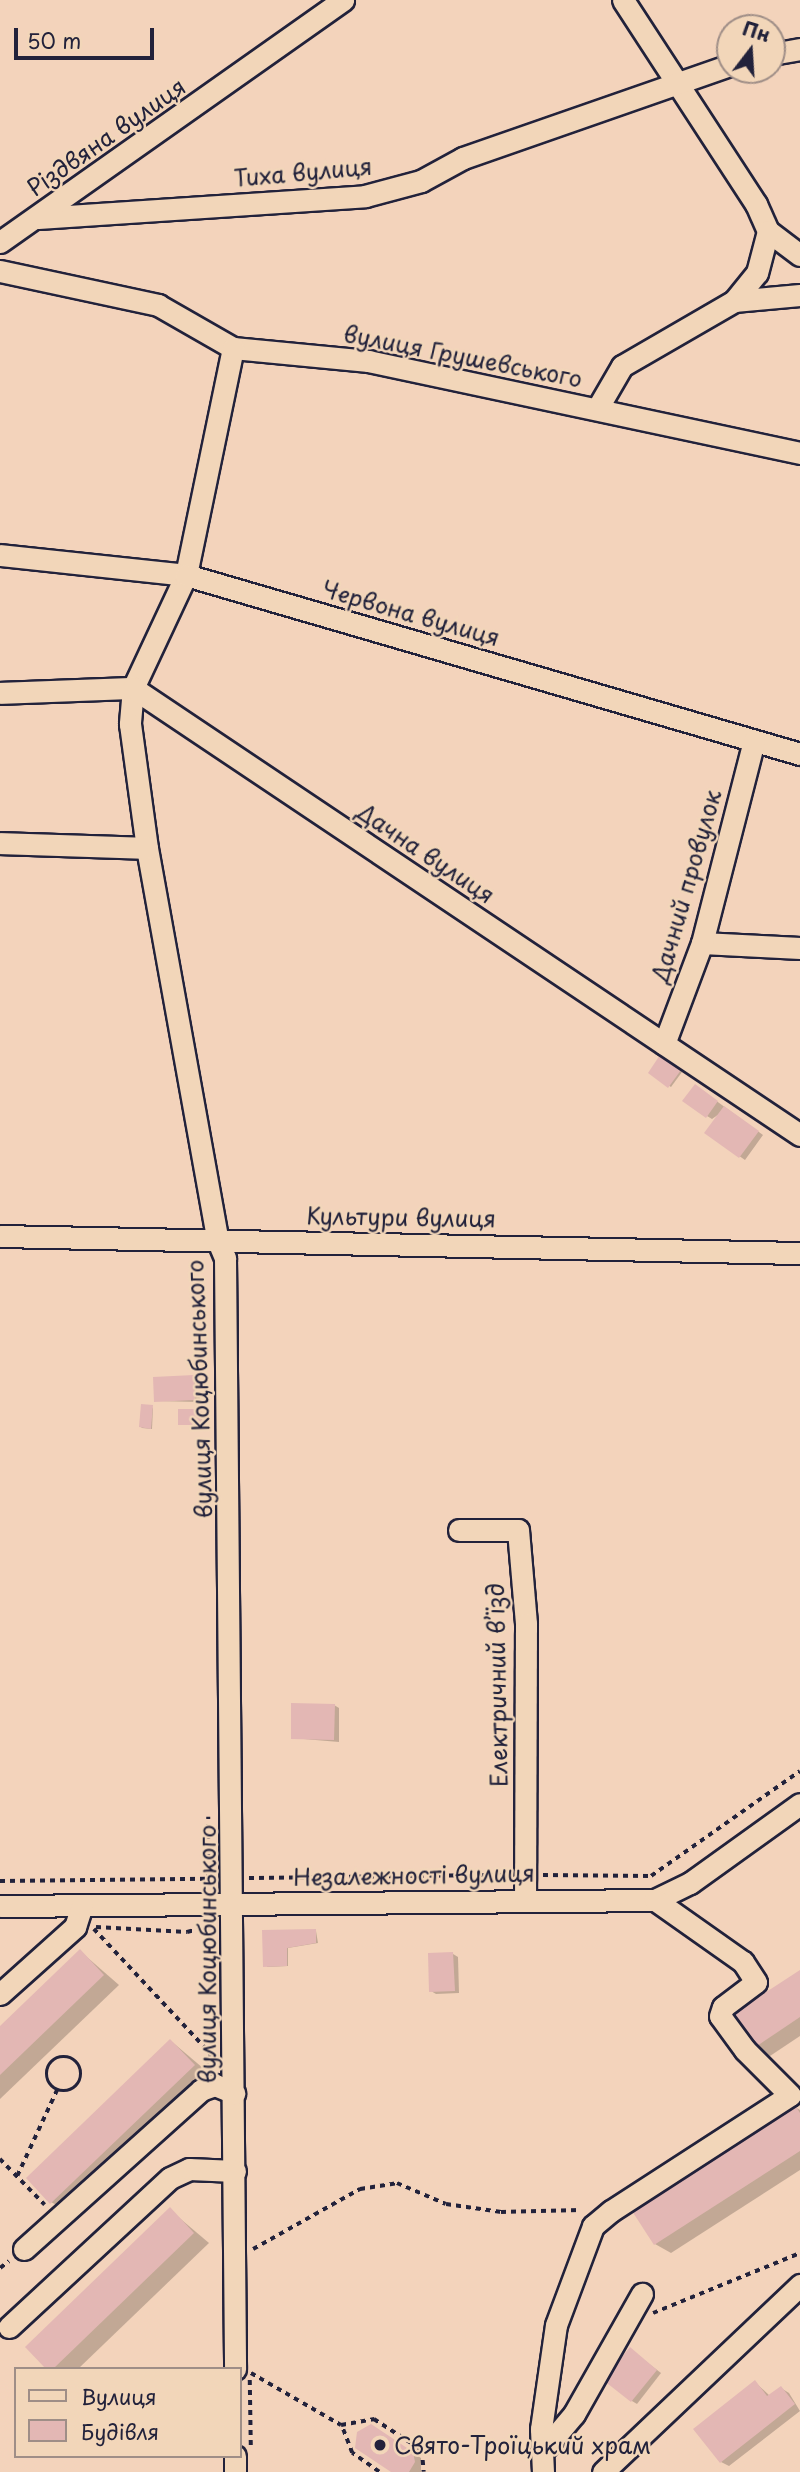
<!DOCTYPE html>
<meta charset="utf-8">
<style>
body{margin:0}
#map{position:relative;width:800px;height:2472px;overflow:hidden;background:#f3d3bb;font-family:"Playpen Sans",sans-serif}
div>[style]{position:absolute}
.shadow>*{inset:0;background:#0003}
.building>*{inset:0;background:#e3b7b4}
.path>*{height:3.5px;margin-top:-1.75px;transform-origin:0;background:repeating-linear-gradient(90deg,#22223b 0 5px,transparent 0 10px)}
.path>.ring{margin:-1.75px;padding:0;box-sizing:content-box;background:none;border:3.5px solid #22223b;border-radius:50%}
.roads{filter:drop-shadow(2px 0 #22223b) drop-shadow(-2px 0 #22223b) drop-shadow(0 2px #22223b) drop-shadow(0 -2px #22223b)}
.minor>*{height:21px;margin:-10.5px;padding:0 10.5px;transform-origin:10.5px;border-radius:10.5px;background:#f2d6b9}
.dots>*{width:19px;height:19px;translate:-50% -50%;box-sizing:border-box;border:4px solid #f2d6b9;border-radius:50%}
span{translate:-50% -50%;white-space:nowrap;text-align:center;line-height:1.15;-webkit-text-stroke:5px #f2d6b9;paint-order:stroke}
.street-label{font-size:23px;color:#22223b}
.poi-label{font-size:23px;color:#22223b}
.left{translate:0 -50%;text-align:left}
.legend{position:absolute;left:14px;top:2367px;width:228px;height:91px;box-sizing:border-box;background:#f2d6b9;border:2px solid #9f8e87;margin:0;padding:9px 12px;list-style:none;font-size:21px;color:#22223b}
.legend li{display:flex;align-items:center;gap:14px;height:35px}
.legend b{width:35px;border:2px solid #9f8e87}
.north{position:absolute;left:716px;top:14px;width:70px;height:70px;box-sizing:border-box;background:#f2d6b9;border:2px solid #9f8e87;border-radius:50%;rotate:17deg;font-size:19px;font-weight:700;line-height:28px;text-align:center;color:#22223b}
.north::after{content:'';display:block;margin:auto;width:24px;height:32px;background:#22223b;clip-path:polygon(50% 0,100% 100%,50% 72%,0 100%)}
.scale{position:absolute;left:14px;top:28px;width:140px;height:32px;box-sizing:border-box;border:4px solid #22223b;border-top:0;padding-left:9px;font-size:21px;line-height:24px;white-space:nowrap;color:#22223b;-webkit-text-stroke:5px #f2d6b9;paint-order:stroke}
</style>
<div id="map">
<div class="shadow">
<i style="clip-path:polygon(661px 1058px,682px 1072px,671px 1087px,650px 1073px)"></i>
<i style="clip-path:polygon(700px 1089px,763px 1135px,745px 1160px,706px 1133px,722px 1112px,712px 1119px,707px 1116px)"></i>
<i style="clip-path:polygon(194px 1376px,199px 1379px,200px 1402px,156px 1401px)"></i>
<i style="clip-path:polygon(153px 1407px,152px 1429px,142px 1428px,141px 1427px)"></i>
<i style="clip-path:polygon(201px 1411px,203px 1425px,180px 1424px)"></i>
<i style="clip-path:polygon(334px 1705px,339px 1708px,339px 1742px,292px 1738px)"></i>
<i style="clip-path:polygon(264px 1932px,316px 1931px,318px 1943px,288px 1948px,288px 1966px,267px 1967px)"></i>
<i style="clip-path:polygon(80px 1951px,119px 1985px,0 2099px,0 2028px)"></i>
<i style="clip-path:polygon(453px 1954px,458px 1957px,459px 1993px,436px 1994px,431px 1991px)"></i>
<i style="clip-path:polygon(800px 1972px,800px 2036px,770px 2056px,755px 2047px)"></i>
<i style="clip-path:polygon(171px 2041px,210px 2074px,67px 2211px,51px 2202px)"></i>
<i style="clip-path:polygon(795px 2107px,800px 2110px,800px 2170px,671px 2253px,655px 2244px)"></i>
<i style="clip-path:polygon(170px 2210px,209px 2243px,78px 2369px,49px 2369px)"></i>
<i style="clip-path:polygon(635px 2353px,661px 2373px,637px 2404px,632px 2401px)"></i>
<i style="clip-path:polygon(755px 2382px,770px 2396px,781px 2388px,789px 2393px,800px 2411px,729px 2466px,721px 2462px)"></i>
<i style="clip-path:polygon(380px 2431px,421px 2458px,421px 2472px,395px 2472px)"></i>
</div>
<div class="building">
<i style="clip-path:polygon(660px 1055px,681px 1070px,668px 1088px,648px 1073px)"></i>
<i style="clip-path:polygon(695px 1084px,718px 1101px,706px 1118px,682px 1101px)"></i>
<i style="clip-path:polygon(724px 1106px,759px 1131px,739px 1158px,704px 1133px)"></i>
<i style="clip-path:polygon(194px 1375px,195px 1400px,154px 1402px,153px 1377px)"></i>
<i style="clip-path:polygon(141px 1404px,153px 1405px,151px 1429px,139px 1427px)"></i>
<i style="clip-path:polygon(178px 1409px,201px 1409px,202px 1425px,178px 1425px)"></i>
<i style="clip-path:polygon(291px 1703px,335px 1704px,334px 1740px,291px 1739px)"></i>
<i style="clip-path:polygon(316px 1929px,316px 1943px,287px 1948px,287px 1966px,263px 1967px,262px 1930px)"></i>
<i style="clip-path:polygon(80px 1949px,104px 1975px,0 2075px,0 2026px)"></i>
<i style="clip-path:polygon(453px 1952px,455px 1991px,429px 1992px,428px 1953px)"></i>
<i style="clip-path:polygon(800px 1970px,800px 2017px,754px 2048px,731px 2015px)"></i>
<i style="clip-path:polygon(170px 2039px,195px 2065px,50px 2204px,26px 2178px)"></i>
<i style="clip-path:polygon(795px 2105px,800px 2113px,800px 2151px,654px 2245px,632px 2211px)"></i>
<i style="clip-path:polygon(170px 2207px,194px 2233px,53px 2369px,46px 2369px,25px 2347px)"></i>
<i style="clip-path:polygon(630px 2347px,657px 2370px,631px 2402px,603px 2380px)"></i>
<i style="clip-path:polygon(755px 2380px,767px 2396px,781px 2386px,795px 2404px,720px 2463px,693px 2429px)"></i>
<i style="clip-path:polygon(371px 2424px,413px 2452px,415px 2462px,409px 2472px,391px 2472px,355px 2448px,357px 2432px)"></i>
</div>
<div class="path">
<i style="left:543px;top:1875px;width:108px;rotate:0.5deg"></i>
<i style="left:651px;top:1876px;width:182px;rotate:-35.2deg"></i>
<i style="left:249px;top:1878px;width:258px;rotate:-0.7deg"></i>
<i style="left:0;top:1881px;width:208px;rotate:-0.6deg"></i>
<i style="left:208px;top:1879px;width:62px;rotate:-90deg"></i>
<i style="left:96px;top:1927px;width:91px;rotate:3.1deg"></i>
<i style="left:187px;top:1932px;width:23px;rotate:-15deg"></i>
<i style="left:94px;top:1929px;width:171px;rotate:46.9deg"></i>
<i style="left:211px;top:2054px;width:12px;rotate:104deg"></i>
<i class="ring" style="left:47px;top:2057px;width:30.5px;height:30.5px"></i>
<i style="left:0;top:2159px;width:64px;rotate:45.6deg"></i>
<i style="left:17px;top:2176px;width:95px;rotate:-65.1deg"></i>
<i style="left:253px;top:2249px;width:123px;rotate:-29.3deg"></i>
<i style="left:360px;top:2189px;width:37px;rotate:-9deg"></i>
<i style="left:397px;top:2183px;width:53px;rotate:23.2deg"></i>
<i style="left:446px;top:2204px;width:56px;rotate:8.3deg"></i>
<i style="left:501px;top:2212px;width:80px;rotate:-1.4deg"></i>
<i style="left:0;top:2268px;width:11px;rotate:-38deg"></i>
<i style="left:653px;top:2313px;width:159px;rotate:-22.2deg"></i>
<i style="left:251px;top:2373px;width:104px;rotate:30deg"></i>
<i style="left:250px;top:2380px;width:66px;rotate:89.1deg"></i>
<i style="left:379px;top:2472px;width:33px;rotate:-145deg"></i>
<i style="left:352px;top:2453px;width:30px;rotate:-111deg"></i>
<i style="left:341px;top:2425px;width:34px;rotate:-10deg"></i>
<i style="left:374px;top:2419px;width:57px;rotate:32.9deg"></i>
<i style="left:422px;top:2450px;width:22px;rotate:85deg"></i>
</div>
<div class="roads">
<div class="minor">
<i style="left:623px;top:0;width:244px;rotate:56.9deg"></i>
<i style="left:756px;top:204px;width:30px;rotate:66deg"></i>
<i style="left:768px;top:231px;width:40px;rotate:37deg"></i>
<i style="left:772px;top:54px;width:28px;rotate:-10deg"></i>
<i style="left:38px;top:218px;width:328px;rotate:-3.8deg"></i>
<i style="left:365px;top:196px;width:58px;rotate:-15deg"></i>
<i style="left:421px;top:181px;width:48px;rotate:-28.7deg"></i>
<i style="left:463px;top:158px;width:283px;rotate:-19.2deg"></i>
<i style="left:0;top:242px;width:420px;rotate:-35.2deg"></i>
<i style="left:0;top:271px;width:162px;rotate:12.1deg"></i>
<i style="left:158px;top:305px;width:86px;rotate:29.8deg"></i>
<i style="left:233px;top:348px;width:136px;rotate:5.5deg"></i>
<i style="left:368px;top:361px;width:442px;rotate:12deg"></i>
<i style="left:734px;top:301px;width:36px;rotate:-51deg"></i>
<i style="left:757px;top:273px;width:43px;rotate:-75.3deg"></i>
<i style="left:233px;top:348px;width:232px;rotate:101.7deg"></i>
<i style="left:186px;top:575px;width:125px;rotate:115.1deg"></i>
<i style="left:133px;top:688px;width:36px;rotate:95deg"></i>
<i style="left:130px;top:724px;width:125px;rotate:82.2deg"></i>
<i style="left:147px;top:848px;width:397px;rotate:79.8deg"></i>
<i style="left:217px;top:1239px;width:21px;rotate:67deg"></i>
<i style="left:225px;top:1258px;width:1111px;rotate:89.48deg"></i>
<i style="left:597px;top:409px;width:50px;rotate:-59.8deg"></i>
<i style="left:622px;top:366px;width:129px;rotate:-30.1deg"></i>
<i style="left:734px;top:301px;width:66px;rotate:-5.2deg"></i>
<i style="left:0;top:555px;width:187px;rotate:6.1deg"></i>
<i style="left:186px;top:575px;width:640px;rotate:16.25deg"></i>
<i style="left:0;top:693px;width:133px;rotate:-2.2deg"></i>
<i style="left:133px;top:688px;width:803px;rotate:33.83deg"></i>
<i style="left:0;top:843px;width:147px;rotate:1.9deg"></i>
<i style="left:702px;top:943px;width:98px;rotate:2.9deg"></i>
<i style="left:664px;top:1044px;width:108px;rotate:-69.4deg"></i>
<i style="left:702px;top:943px;width:209px;rotate:-75.6deg"></i>
<i style="left:0;top:1236px;width:800px;rotate:1.22deg"></i>
<i style="left:459px;top:1530px;width:59px"></i>
<i style="left:518px;top:1530px;width:94px;rotate:85.1deg"></i>
<i style="left:526px;top:1624px;width:275px;rotate:90.2deg"></i>
<i style="left:0;top:1906px;width:655px;rotate:-0.52deg"></i>
<i style="left:655px;top:1900px;width:39px;rotate:-26deg"></i>
<i style="left:690px;top:1883px;width:135px;rotate:-35.7deg"></i>
<i style="left:0;top:1994px;width:101px;rotate:-41.8deg"></i>
<i style="left:75px;top:1927px;width:23px;rotate:-72deg"></i>
<i style="left:24px;top:2249px;width:238px;rotate:-41.9deg"></i>
<i style="left:201px;top:2090px;width:15px;rotate:-20deg"></i>
<i style="left:215px;top:2085px;width:21px;rotate:23deg"></i>
<i style="left:9px;top:2327px;width:219px;rotate:-42.8deg"></i>
<i style="left:170px;top:2178px;width:21px;rotate:-25deg"></i>
<i style="left:189px;top:2169px;width:46px;rotate:2.5deg"></i>
<i style="left:542px;top:2452px;width:50px;rotate:-49.9deg"></i>
<i style="left:574px;top:2414px;width:138px;rotate:-60.5deg"></i>
<i style="left:235px;top:2456px;width:16px;rotate:90deg"></i>
<i style="left:543px;top:2472px;width:43px;rotate:-92.7deg"></i>
<i style="left:541px;top:2429px;width:105px;rotate:-81.8deg"></i>
<i style="left:556px;top:2325px;width:106px;rotate:-69.5deg"></i>
<i style="left:593px;top:2226px;width:23px;rotate:-40deg"></i>
<i style="left:611px;top:2211px;width:213px;rotate:-32.9deg"></i>
<i style="left:790px;top:2095px;width:64px;rotate:-135deg"></i>
<i style="left:745px;top:2050px;width:42px;rotate:-126.3deg"></i>
<i style="left:720px;top:2016px;width:9px;rotate:-72deg"></i>
<i style="left:723px;top:2007px;width:41px;rotate:-37.1deg"></i>
<i style="left:756px;top:1982px;width:24px;rotate:-123deg"></i>
<i style="left:743px;top:1962px;width:108px;rotate:-144.8deg"></i>
<i style="left:603px;top:2472px;width:272px;rotate:-43.5deg"></i>
</div>
</div>
<div class="dots">
<i style="left:380px;top:2445px;background:#22223b"></i>
</div>
<div class="street-label">
<span style="left:106px;top:137px;rotate:-35deg">Різдвяна вулиця</span>
<span style="left:303px;top:172px;rotate:-5deg">Тиха вулиця</span>
<span style="left:463px;top:356px;rotate:11deg">вулиця Грушевського</span>
<span style="left:411px;top:613px;rotate:16deg">Червона вулиця</span>
<span style="left:426px;top:853px;rotate:34deg">Дачна вулиця</span>
<span style="left:686px;top:886px;rotate:-74deg">Дачний провулок</span>
<span style="left:401px;top:1217px;rotate:1deg">Культури вулиця</span>
<span style="left:199px;top:1389px;rotate:-92deg">вулиця Коцюбинського</span>
<span style="left:497px;top:1685px;rotate:-91deg">Електричний в’їзд</span>
<span style="left:414px;top:1875px;rotate:-1deg">Незалежності вулиця</span>
<span style="left:207px;top:1954px;rotate:-90deg">вулиця Коцюбинського</span>
</div>
<div class="poi-label">
<span class="left" style="left:394px;top:2445px">Свято-Троїцький храм</span>
</div>
<ul class="legend">
<li><b style="height:9px;background:#f2d6b9"></b>Вулиця</li>
<li><b style="height:19px;background:#e3b7b4"></b>Будівля</li>
</ul>
<div class="north">Пн</div>
<div class="scale">50 m</div>
</div>
